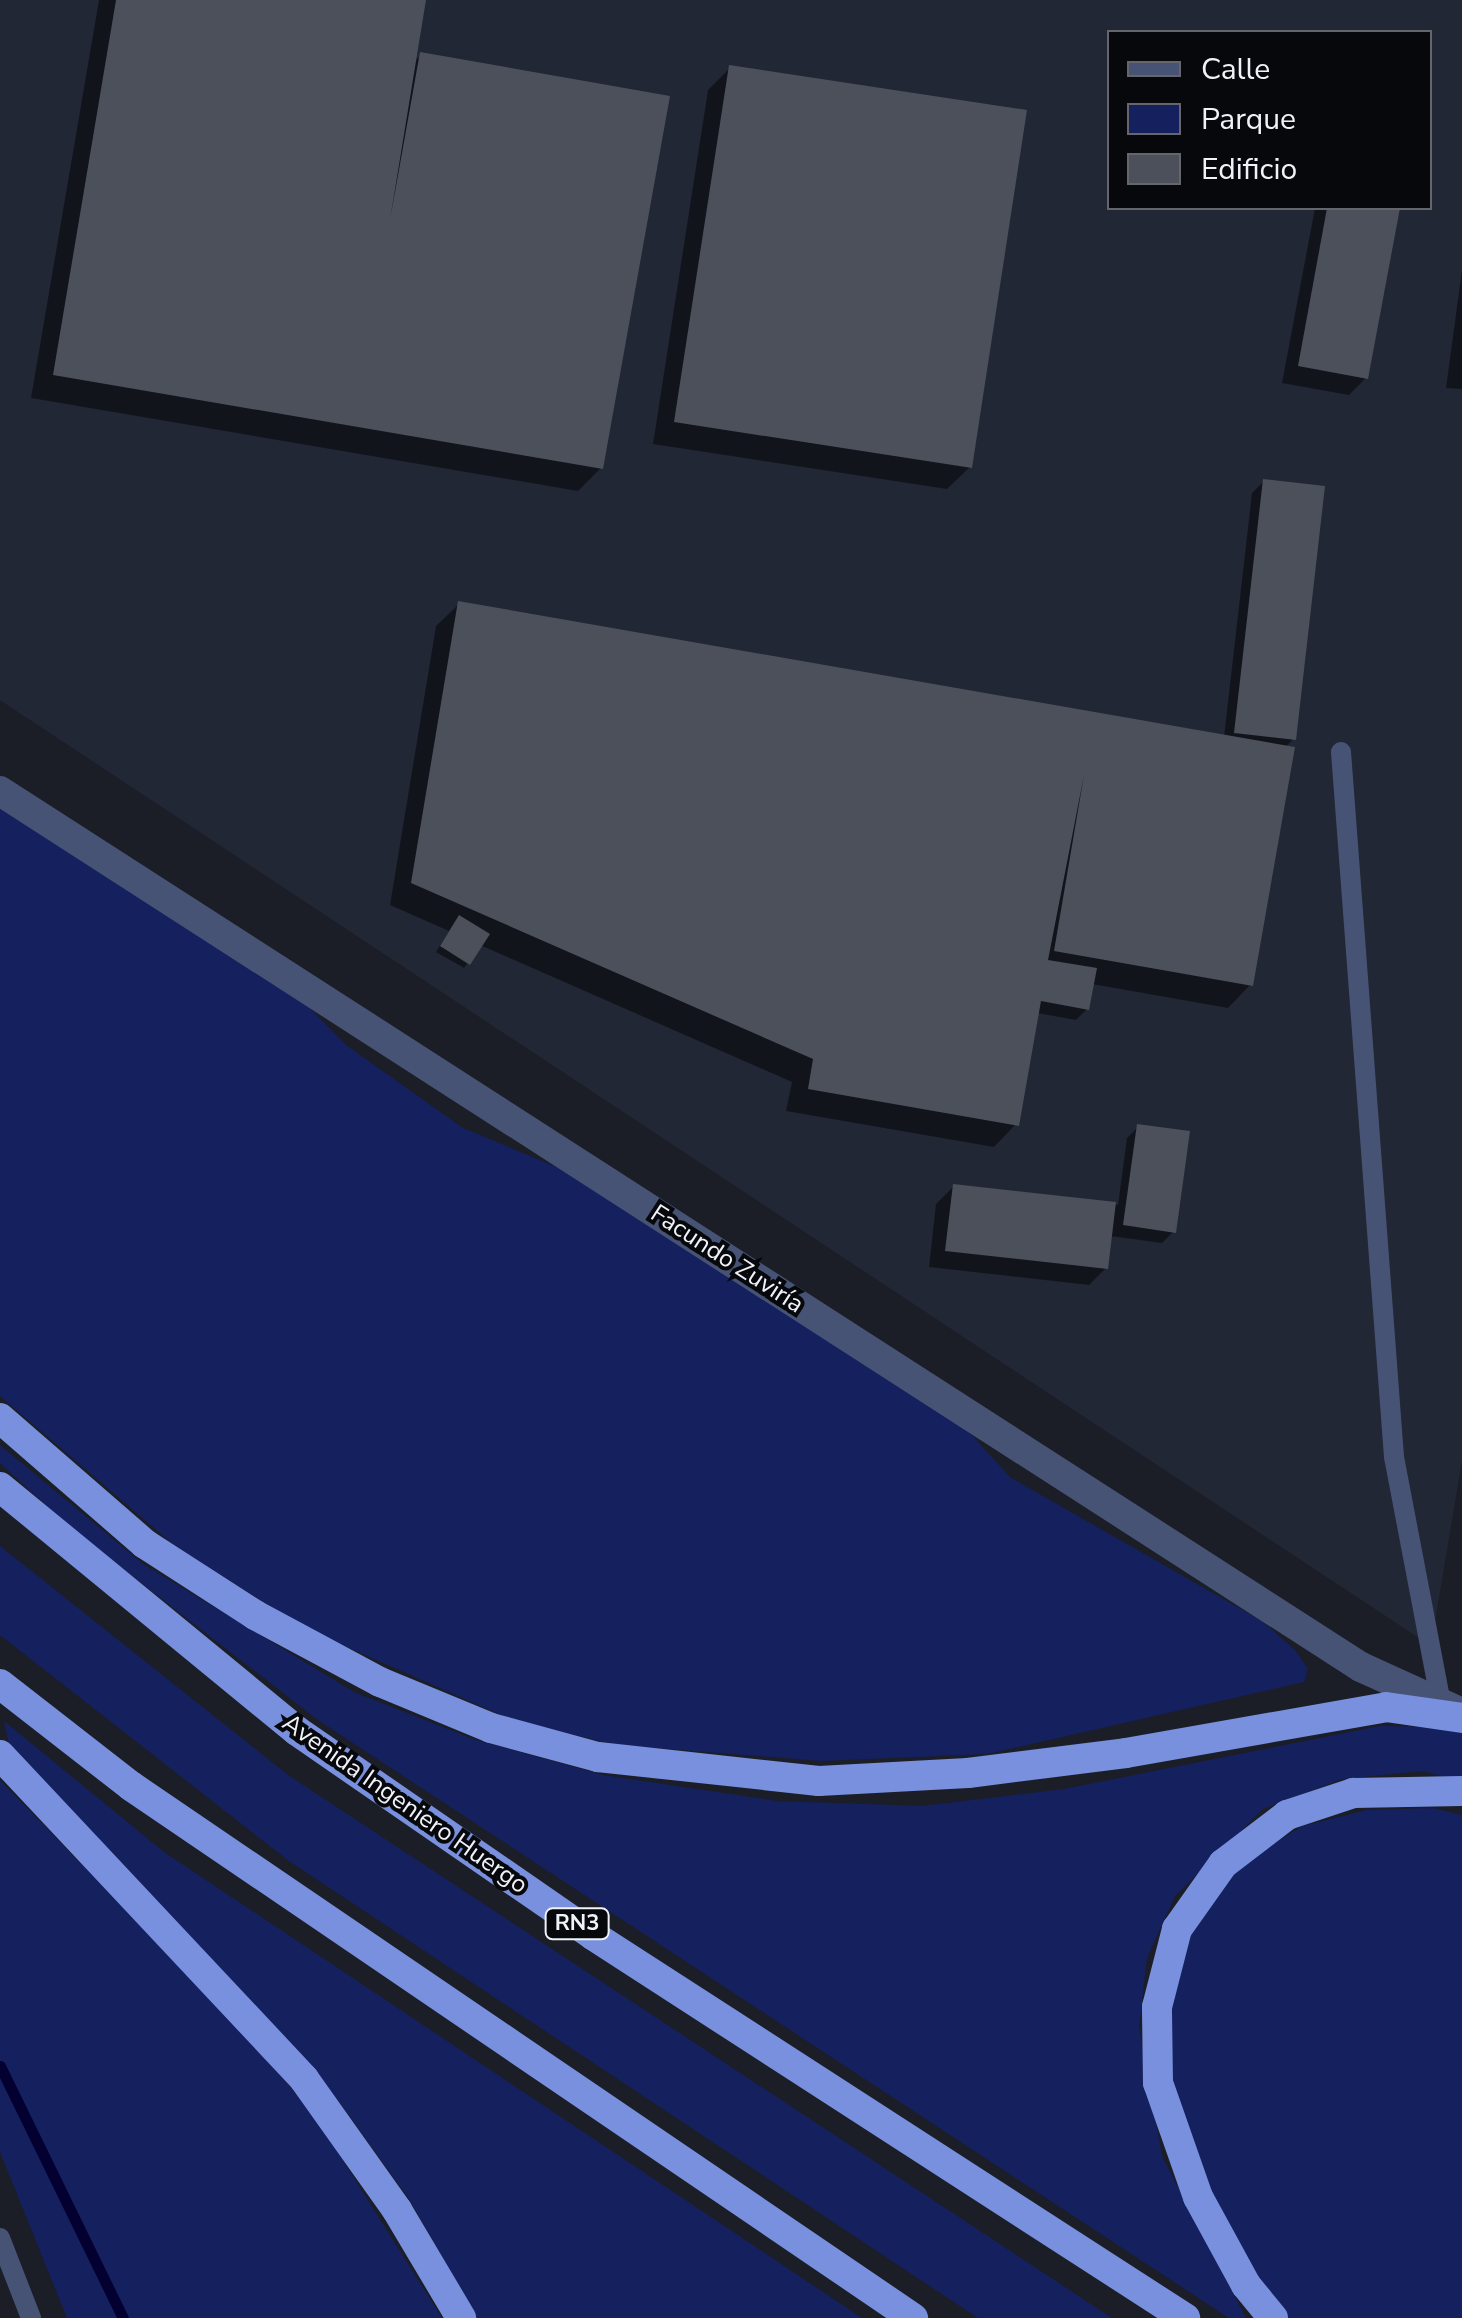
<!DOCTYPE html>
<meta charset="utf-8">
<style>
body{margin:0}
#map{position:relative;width:1462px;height:2318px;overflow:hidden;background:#1b1e27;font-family:"Nunito Sans",sans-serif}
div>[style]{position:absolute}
.built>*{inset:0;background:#222736}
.green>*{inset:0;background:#15205e}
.shadow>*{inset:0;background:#0007}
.stream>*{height:11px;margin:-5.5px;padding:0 5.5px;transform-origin:5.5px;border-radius:5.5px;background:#030031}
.building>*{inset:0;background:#4c505b}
.service>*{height:20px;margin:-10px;padding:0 10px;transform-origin:10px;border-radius:10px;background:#475375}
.minor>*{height:30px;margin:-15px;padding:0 15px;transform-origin:15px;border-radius:15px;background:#475375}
.trunk>*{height:30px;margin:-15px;padding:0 15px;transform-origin:15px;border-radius:15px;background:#7890de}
span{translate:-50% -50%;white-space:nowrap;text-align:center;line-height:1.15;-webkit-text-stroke:8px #07080c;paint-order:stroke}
.shield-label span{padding:2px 8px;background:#07080c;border:2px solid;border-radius:8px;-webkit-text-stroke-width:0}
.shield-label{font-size:22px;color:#f0f2f9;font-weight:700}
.street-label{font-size:25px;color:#f0f2f9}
.legend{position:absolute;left:1107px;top:30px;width:325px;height:180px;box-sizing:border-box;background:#07080c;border:2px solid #64666b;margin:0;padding:12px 18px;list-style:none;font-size:30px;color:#f0f2f9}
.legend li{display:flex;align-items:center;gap:20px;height:50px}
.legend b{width:50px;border:2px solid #64666b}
</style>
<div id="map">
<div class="built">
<i style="clip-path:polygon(evenodd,0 0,1462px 0,1462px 1460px,1431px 1646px,0 700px,0 0,1110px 32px,1430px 32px,1430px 208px,1110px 208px,1110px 32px)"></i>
</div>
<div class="green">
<i style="clip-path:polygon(0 804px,307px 1005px,346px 1045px,463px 1128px,566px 1171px,968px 1431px,1011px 1478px,1262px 1621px,1295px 1650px,1308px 1669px,1304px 1682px,987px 1754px,821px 1761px,617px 1745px,512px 1720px,304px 1628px,174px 1545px,0 1396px)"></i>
<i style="clip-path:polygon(0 1445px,143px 1564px,354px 1692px,473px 1739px,603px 1775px,777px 1801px,922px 1806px,1064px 1789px,1380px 1726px,1441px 1727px,1462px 1733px,1462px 1781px,1422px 1771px,1342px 1779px,1263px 1809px,1175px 1896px,1147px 1958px,1139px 2026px,1162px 2156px,1246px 2318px,1229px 2318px,318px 1720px,73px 1530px,0 1463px)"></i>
<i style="clip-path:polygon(0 1546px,288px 1775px,1112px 2318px,978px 2318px,289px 1861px,0 1635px)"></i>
<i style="clip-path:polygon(4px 1721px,164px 1852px,862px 2318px,477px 2318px,409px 2199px,340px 2103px,9px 1745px)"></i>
<i style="clip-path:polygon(0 1780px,249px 2037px,317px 2119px,442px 2318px,67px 2318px,0 2152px)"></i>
<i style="clip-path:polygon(1433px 1808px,1462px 1815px,1462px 2318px,1284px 2318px,1249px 2277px,1182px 2131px,1163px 2028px,1190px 1928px,1215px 1891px,1256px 1853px,1303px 1826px,1367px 1810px)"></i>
</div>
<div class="shadow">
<i style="clip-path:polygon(99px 0,424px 0,413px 63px,421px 55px,601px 468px,578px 491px,31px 398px)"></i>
<i style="clip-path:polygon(730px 68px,970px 467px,947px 489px,653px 444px,708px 90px)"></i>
<i style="clip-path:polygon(1315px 208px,1398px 208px,1366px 378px,1349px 395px,1282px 383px)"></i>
<i style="clip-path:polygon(1462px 270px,1462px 389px,1446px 388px)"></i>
<i style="clip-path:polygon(1264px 481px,1293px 739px,1285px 748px,1250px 985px,1228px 1008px,1092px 984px,1087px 1009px,1076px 1020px,1037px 1013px,1016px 1124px,994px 1147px,786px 1111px,792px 1082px,480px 945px,464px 968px,436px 952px,449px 931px,390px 905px,436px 626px,459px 604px,1224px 737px,1252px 493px)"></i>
<i style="clip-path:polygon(1138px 1127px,1174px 1231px,1162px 1243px,1110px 1236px,1106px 1268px,1089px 1285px,929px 1267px,936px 1204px,954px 1186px,1118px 1205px,1127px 1138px)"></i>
</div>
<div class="stream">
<i style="left:0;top:2066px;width:280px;rotate:64deg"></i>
</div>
<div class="building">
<i style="clip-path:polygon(116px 0,426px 0,390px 220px,420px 52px,670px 96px,603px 469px,53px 375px)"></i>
<i style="clip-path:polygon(729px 65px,1027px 110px,972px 468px,674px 422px)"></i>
<i style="clip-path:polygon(1327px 208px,1400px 208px,1368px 379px,1298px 366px)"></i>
<i style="clip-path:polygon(1263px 479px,1325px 486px,1296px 740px,1234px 733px)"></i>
<i style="clip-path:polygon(458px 601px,1295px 747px,1253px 986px,1054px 951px,1084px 775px,1048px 960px,1097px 968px,1089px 1010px,1041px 1001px,1019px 1126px,808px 1089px,813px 1059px,411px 883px)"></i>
<i style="clip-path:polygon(459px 915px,490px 934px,470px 965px,440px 946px)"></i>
<i style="clip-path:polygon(1137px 1124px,1190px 1131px,1176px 1233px,1123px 1225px)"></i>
<i style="clip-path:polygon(953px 1184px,1116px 1202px,1108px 1269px,945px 1251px)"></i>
</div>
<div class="service">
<i style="left:1341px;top:752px;width:707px;rotate:85.7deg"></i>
<i style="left:1394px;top:1457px;width:250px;rotate:79.2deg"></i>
<i style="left:0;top:2238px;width:86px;rotate:68.8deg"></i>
</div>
<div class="minor">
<i style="left:0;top:791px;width:1619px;rotate:32.77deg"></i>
<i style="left:1361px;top:1667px;width:111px;rotate:24.5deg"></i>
</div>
<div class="trunk">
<i style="left:0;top:1418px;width:192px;rotate:41deg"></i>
<i style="left:145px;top:1544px;width:131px;rotate:32.8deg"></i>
<i style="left:255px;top:1615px;width:142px;rotate:28.2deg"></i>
<i style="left:380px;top:1682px;width:120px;rotate:22.5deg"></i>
<i style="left:491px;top:1728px;width:111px;rotate:15.2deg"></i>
<i style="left:598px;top:1757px;width:222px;rotate:6.2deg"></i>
<i style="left:819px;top:1781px;width:149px;rotate:-3.1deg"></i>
<i style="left:968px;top:1773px;width:159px;rotate:-7.2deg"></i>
<i style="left:1126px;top:1753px;width:264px;rotate:-10deg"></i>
<i style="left:1386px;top:1707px;width:77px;rotate:8.2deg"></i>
<i style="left:0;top:1487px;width:384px;rotate:39.4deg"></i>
<i style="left:297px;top:1731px;width:361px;rotate:34.6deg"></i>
<i style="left:594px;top:1936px;width:704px;rotate:32.88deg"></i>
<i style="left:0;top:1684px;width:166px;rotate:37.9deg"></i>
<i style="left:131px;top:1786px;width:946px;rotate:34.23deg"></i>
<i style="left:0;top:1755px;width:444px;rotate:46.8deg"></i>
<i style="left:304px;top:2079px;width:161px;rotate:54.6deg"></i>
<i style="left:397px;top:2210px;width:126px;rotate:59.3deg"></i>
<i style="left:1273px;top:2318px;width:43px;rotate:-129.3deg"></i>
<i style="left:1246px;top:2285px;width:100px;rotate:-118.6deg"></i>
<i style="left:1198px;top:2197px;width:121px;rotate:-109.3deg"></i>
<i style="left:1158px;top:2083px;width:76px;rotate:-90.8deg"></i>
<i style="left:1157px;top:2007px;width:81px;rotate:-75.6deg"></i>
<i style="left:1177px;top:1929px;width:80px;rotate:-54.7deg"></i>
<i style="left:1223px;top:1864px;width:81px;rotate:-37.4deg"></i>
<i style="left:1287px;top:1815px;width:70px;rotate:-18.4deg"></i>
<i style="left:1353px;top:1793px;width:109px;rotate:-1.1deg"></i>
</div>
<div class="shield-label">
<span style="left:577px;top:1924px">RN3</span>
</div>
<div class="street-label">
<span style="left:727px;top:1259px;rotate:33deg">Facundo Zuviría</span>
<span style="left:405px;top:1804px;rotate:35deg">Avenida Ingeniero Huergo</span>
</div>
<ul class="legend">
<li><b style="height:12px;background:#475375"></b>Calle</li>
<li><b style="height:28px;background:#15205e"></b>Parque</li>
<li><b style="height:28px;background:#4c505b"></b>Edificio</li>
</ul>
</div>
